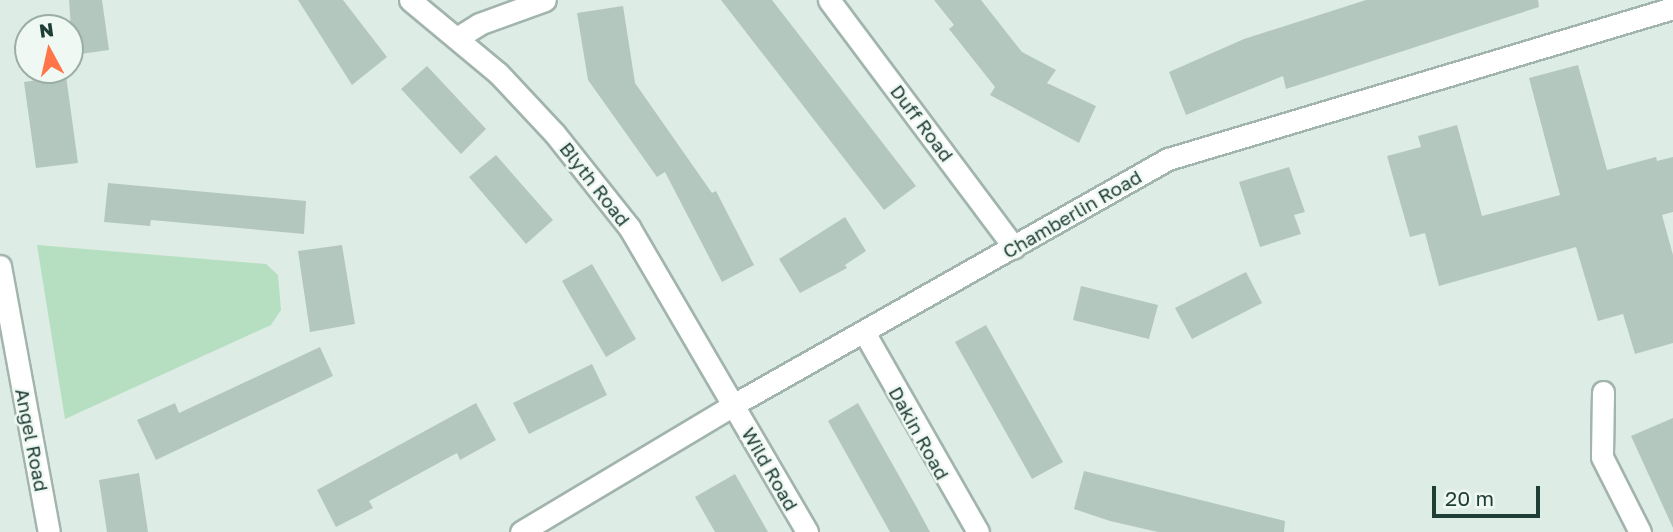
<!DOCTYPE html>
<style>
body{margin:0}
#map{position:relative;width:1673px;height:532px;overflow:hidden;background:#deece6;font-family:"Golos Text",sans-serif}
div>[style]{position:absolute}
.green>*{inset:0;background:#b5dfc0}
.building>*{inset:0;background:#b4c7bf}
.roads{filter:drop-shadow(2px 0 #a1b4ad) drop-shadow(-2px 0 #a1b4ad) drop-shadow(0 2px #a1b4ad) drop-shadow(0 -2px #a1b4ad)}
.minor>*{height:21px;margin:-10.5px;padding:0 10.5px;transform-origin:10.5px;border-radius:10.5px;background:#fff}
.tertiary>*{height:21px;margin:-10.5px;padding:0 10.5px;transform-origin:10.5px;border-radius:10.5px;background:#fff}
span{translate:-50% -50%;white-space:nowrap;text-align:center;line-height:1.15;-webkit-text-stroke:5px #eff8f3;paint-order:stroke}
.street-label{font-size:19px;color:#1e3d34}
.north{position:absolute;left:14px;top:14px;width:70px;height:70px;box-sizing:border-box;background:#eff8f3;border:2px solid #9bada7;border-radius:50%;rotate:352deg;font-size:19px;font-weight:700;line-height:28px;text-align:center;color:#1e3d34}
.north::after{content:'';display:block;margin:auto;width:24px;height:32px;background:#ff7549;clip-path:polygon(50% 0,100% 100%,50% 72%,0 100%)}
.scale{position:absolute;left:1432px;top:486px;width:108px;height:32px;box-sizing:border-box;border:4px solid #1e3d34;border-top:0;padding-left:9px;font-size:21px;line-height:24px;white-space:nowrap;color:#1e3d34;-webkit-text-stroke:5px #eff8f3;paint-order:stroke}
</style>
<div id="map">
<div class="green">
<i style="clip-path:polygon(37px 245px,266px 264px,278px 275px,281px 310px,271px 325px,65px 419px)"></i>
</div>
<div class="building">
<i style="clip-path:polygon(69px 0,102px 0,109px 50px,73px 55px)"></i>
<i style="clip-path:polygon(298px 0,343px 0,387px 57px,352px 85px)"></i>
<i style="clip-path:polygon(721px 0,772px 0,916px 186px,884px 210px)"></i>
<i style="clip-path:polygon(934px 0,981px 0,1022px 52px,1056px 70px,1047px 83px,1096px 106px,1079px 143px,990px 95px,995px 87px,949px 29px,954px 25px)"></i>
<i style="clip-path:polygon(1366px 0,1538px 0,1539px 7px,1286px 89px,1283px 76px,1186px 115px,1169px 72px,1244px 39px)"></i>
<i style="clip-path:polygon(623px 6px,635px 83px,712px 193px,716px 191px,754px 265px,722px 282px,665px 172px,657px 177px,588px 80px,577px 13px)"></i>
<i style="clip-path:polygon(1578px 65px,1607px 170px,1656px 157px,1657px 161px,1673px 157px,1673px 212px,1662px 215px,1673px 255px,1673px 343px,1635px 354px,1623px 314px,1598px 321px,1576px 247px,1439px 286px,1425px 233px,1410px 237px,1387px 156px,1421px 147px,1418px 136px,1457px 125px,1482px 216px,1560px 195px,1529px 78px)"></i>
<i style="clip-path:polygon(427px 66px,486px 129px,461px 154px,401px 89px)"></i>
<i style="clip-path:polygon(66px 76px,78px 163px,36px 168px,24px 82px)"></i>
<i style="clip-path:polygon(496px 155px,553px 220px,526px 244px,469px 177px)"></i>
<i style="clip-path:polygon(1289px 167px,1305px 212px,1294px 215px,1301px 234px,1260px 247px,1239px 182px)"></i>
<i style="clip-path:polygon(108px 183px,306px 201px,304px 234px,151px 220px,150px 226px,104px 222px)"></i>
<i style="clip-path:polygon(845px 217px,866px 251px,845px 265px,847px 268px,800px 293px,779px 259px)"></i>
<i style="clip-path:polygon(342px 245px,355px 324px,310px 332px,298px 251px)"></i>
<i style="clip-path:polygon(592px 264px,636px 339px,606px 357px,562px 281px)"></i>
<i style="clip-path:polygon(1246px 272px,1262px 303px,1192px 339px,1175px 308px)"></i>
<i style="clip-path:polygon(1081px 286px,1158px 305px,1149px 339px,1073px 320px)"></i>
<i style="clip-path:polygon(986px 325px,1063px 462px,1032px 479px,955px 342px)"></i>
<i style="clip-path:polygon(320px 347px,333px 376px,156px 460px,137px 420px,175px 403px,179px 413px)"></i>
<i style="clip-path:polygon(592px 364px,607px 395px,529px 434px,513px 403px)"></i>
<i style="clip-path:polygon(476px 403px,496px 440px,460px 460px,457px 453px,369px 501px,373px 508px,336px 527px,317px 490px)"></i>
<i style="clip-path:polygon(858px 403px,916px 506px,930px 532px,890px 532px,828px 421px)"></i>
<i style="clip-path:polygon(1673px 418px,1673px 528px,1631px 436px)"></i>
<i style="clip-path:polygon(1084px 471px,1285px 521px,1284px 532px,1158px 532px,1110px 521px,1074px 509px)"></i>
<i style="clip-path:polygon(139px 473px,148px 532px,107px 532px,99px 480px)"></i>
<i style="clip-path:polygon(735px 474px,768px 532px,715px 532px,695px 497px)"></i>
</div>
<div class="roads">
<div class="minor">
<i style="left:410px;top:0;width:114px;rotate:39.7deg"></i>
<i style="left:498px;top:73px;width:83px;rotate:46.9deg"></i>
<i style="left:555px;top:134px;width:119px;rotate:51.5deg"></i>
<i style="left:629px;top:227px;width:353px;rotate:59.7deg"></i>
<i style="left:829px;top:0;width:309px;rotate:53.2deg"></i>
<i style="left:457px;top:38px;width:26px;rotate:-32deg"></i>
<i style="left:479px;top:24px;width:70px;rotate:-20deg"></i>
<i style="left:864px;top:332px;width:230px;rotate:60.3deg"></i>
<i style="left:1603px;top:392px;width:65px;rotate:90.9deg"></i>
<i style="left:1602px;top:457px;width:84px;rotate:63.1deg"></i>
<i style="left:521px;top:532px;width:247px;rotate:-30.9deg"></i>
<i style="left:733px;top:405px;width:500px;rotate:-29.5deg"></i>
<i style="left:1168px;top:159px;width:527px;rotate:-16.65deg"></i>
</div>
<div class="tertiary">
<i style="left:0;top:266px;width:270px;rotate:79.6deg"></i>
</div>
</div>
<div class="street-label">
<span style="left:922px;top:123px;rotate:53deg">Duff Road</span>
<span style="left:595px;top:184px;rotate:52deg">Blyth Road</span>
<span style="left:1072px;top:214px;rotate:-30deg">Chamberlin Road</span>
<span style="left:919px;top:433px;rotate:61deg">Dakin Road</span>
<span style="left:32px;top:440px;rotate:79deg">Angel Road</span>
<span style="left:770px;top:469px;rotate:60deg">Wild Road</span>
</div>
<div class="north">N</div>
<div class="scale">20 m</div>
</div>
